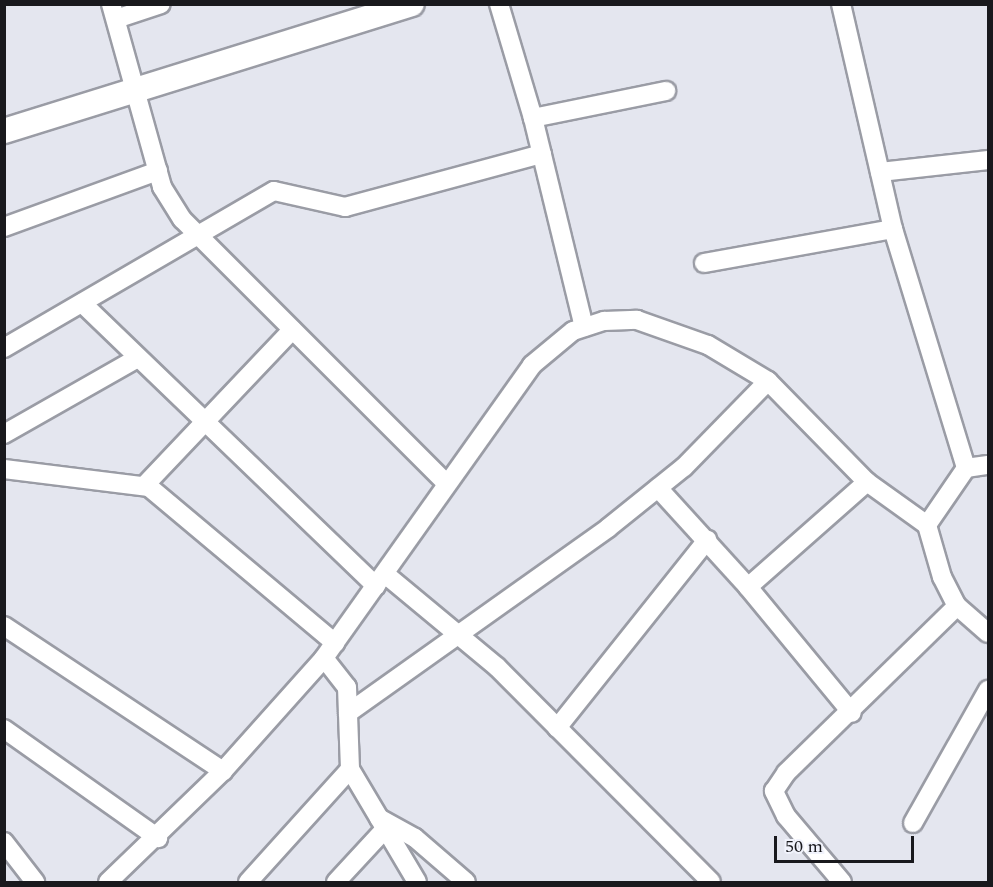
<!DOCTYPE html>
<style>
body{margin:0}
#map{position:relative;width:993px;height:887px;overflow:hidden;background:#e4e6ef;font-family:Spectral,serif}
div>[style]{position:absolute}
.roads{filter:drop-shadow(2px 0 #9a9ca5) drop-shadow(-2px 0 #9a9ca5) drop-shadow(0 2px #9a9ca5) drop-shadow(0 -2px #9a9ca5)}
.minor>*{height:18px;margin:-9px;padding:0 9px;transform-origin:9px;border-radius:9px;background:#fff}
.tertiary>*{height:24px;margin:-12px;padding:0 12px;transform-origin:12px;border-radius:12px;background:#fff}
span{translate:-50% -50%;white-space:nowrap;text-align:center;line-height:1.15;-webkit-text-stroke:4.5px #f1f3fc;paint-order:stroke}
.frame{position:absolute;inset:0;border:6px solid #19191d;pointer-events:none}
.scale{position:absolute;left:774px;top:836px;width:140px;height:27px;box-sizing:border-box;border:3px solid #19191d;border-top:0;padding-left:8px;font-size:18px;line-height:21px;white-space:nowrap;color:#19191d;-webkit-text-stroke:4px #f1f3fc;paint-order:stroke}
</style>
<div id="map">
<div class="roads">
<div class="minor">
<i style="left:111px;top:4px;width:190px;rotate:74.4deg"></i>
<i style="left:162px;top:187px;width:38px;rotate:58deg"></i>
<i style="left:182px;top:219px;width:373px;rotate:45deg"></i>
<i style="left:499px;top:4px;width:119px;rotate:73.4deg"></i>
<i style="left:533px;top:118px;width:215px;rotate:76.3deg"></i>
<i style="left:841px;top:4px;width:231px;rotate:77deg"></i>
<i style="left:893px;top:229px;width:250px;rotate:73deg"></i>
<i style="left:116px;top:19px;width:47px;rotate:-18.4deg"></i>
<i style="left:533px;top:118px;width:136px;rotate:-11.5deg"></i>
<i style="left:880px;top:172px;width:109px;rotate:-6.3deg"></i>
<i style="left:4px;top:227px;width:164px;rotate:-20deg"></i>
<i style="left:704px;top:263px;width:192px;rotate:-10.2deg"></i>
<i style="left:82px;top:303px;width:408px;rotate:43.9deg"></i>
<i style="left:4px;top:348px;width:312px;rotate:-30.2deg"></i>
<i style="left:274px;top:191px;width:73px;rotate:12.7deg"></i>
<i style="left:345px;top:207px;width:204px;rotate:-15.1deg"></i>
<i style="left:4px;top:434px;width:154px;rotate:-29.6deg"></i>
<i style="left:4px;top:469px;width:146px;rotate:7.1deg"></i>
<i style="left:149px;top:487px;width:243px;rotate:40deg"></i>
<i style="left:145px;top:485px;width:214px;rotate:-46.5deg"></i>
<i style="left:658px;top:488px;width:134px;rotate:47.7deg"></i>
<i style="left:748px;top:587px;width:163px;rotate:50.5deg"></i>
<i style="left:927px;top:525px;width:69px;rotate:-55.6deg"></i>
<i style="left:966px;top:468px;width:22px;rotate:-8deg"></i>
<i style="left:385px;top:574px;width:146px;rotate:39.7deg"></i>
<i style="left:497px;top:667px;width:303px;rotate:45.1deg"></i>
<i style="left:748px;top:587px;width:159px;rotate:-41.4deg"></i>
<i style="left:4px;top:626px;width:263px;rotate:33.5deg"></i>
<i style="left:324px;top:658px;width:37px;rotate:52deg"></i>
<i style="left:347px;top:687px;width:82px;rotate:87.9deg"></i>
<i style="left:350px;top:769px;width:131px;rotate:59.3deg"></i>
<i style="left:348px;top:713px;width:319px;rotate:-35.4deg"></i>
<i style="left:608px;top:528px;width:97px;rotate:-38.8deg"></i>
<i style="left:684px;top:467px;width:120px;rotate:-45.7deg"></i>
<i style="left:557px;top:728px;width:241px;rotate:-51.4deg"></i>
<i style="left:4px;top:729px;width:189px;rotate:35.3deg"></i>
<i style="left:379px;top:818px;width:41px;rotate:29.1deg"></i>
<i style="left:415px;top:838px;width:67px;rotate:40.8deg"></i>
<i style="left:913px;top:823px;width:153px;rotate:-60.6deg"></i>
<i style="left:4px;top:842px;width:51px;rotate:52.2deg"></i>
<i style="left:108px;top:882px;width:160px;rotate:-44deg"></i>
<i style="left:223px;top:771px;width:152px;rotate:-48.2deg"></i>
<i style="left:324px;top:658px;width:359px;rotate:-54.6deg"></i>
<i style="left:532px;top:365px;width:53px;rotate:-39.7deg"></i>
<i style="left:573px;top:331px;width:33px;rotate:-18deg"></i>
<i style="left:604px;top:321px;width:33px;rotate:-2deg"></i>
<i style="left:637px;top:320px;width:75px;rotate:19.4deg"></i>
<i style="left:708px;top:345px;width:70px;rotate:31deg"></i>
<i style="left:768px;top:381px;width:141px;rotate:45.6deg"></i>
<i style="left:867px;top:482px;width:74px;rotate:35.6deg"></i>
<i style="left:927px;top:525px;width:54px;rotate:73.9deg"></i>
<i style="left:942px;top:577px;width:33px;rotate:63deg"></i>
<i style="left:957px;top:606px;width:41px;rotate:41.1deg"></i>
<i style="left:248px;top:882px;width:152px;rotate:-47.9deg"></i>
<i style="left:336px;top:882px;width:72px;rotate:-47.2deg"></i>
<i style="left:842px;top:882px;width:87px;rotate:-130.3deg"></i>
<i style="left:786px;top:816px;width:28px;rotate:-116deg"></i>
<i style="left:774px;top:791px;width:22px;rotate:-56deg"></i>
<i style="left:786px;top:773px;width:239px;rotate:-44.3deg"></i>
</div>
<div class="tertiary">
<i style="left:4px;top:131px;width:427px;rotate:-17.3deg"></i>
</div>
</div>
<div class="frame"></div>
<div class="scale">50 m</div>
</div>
